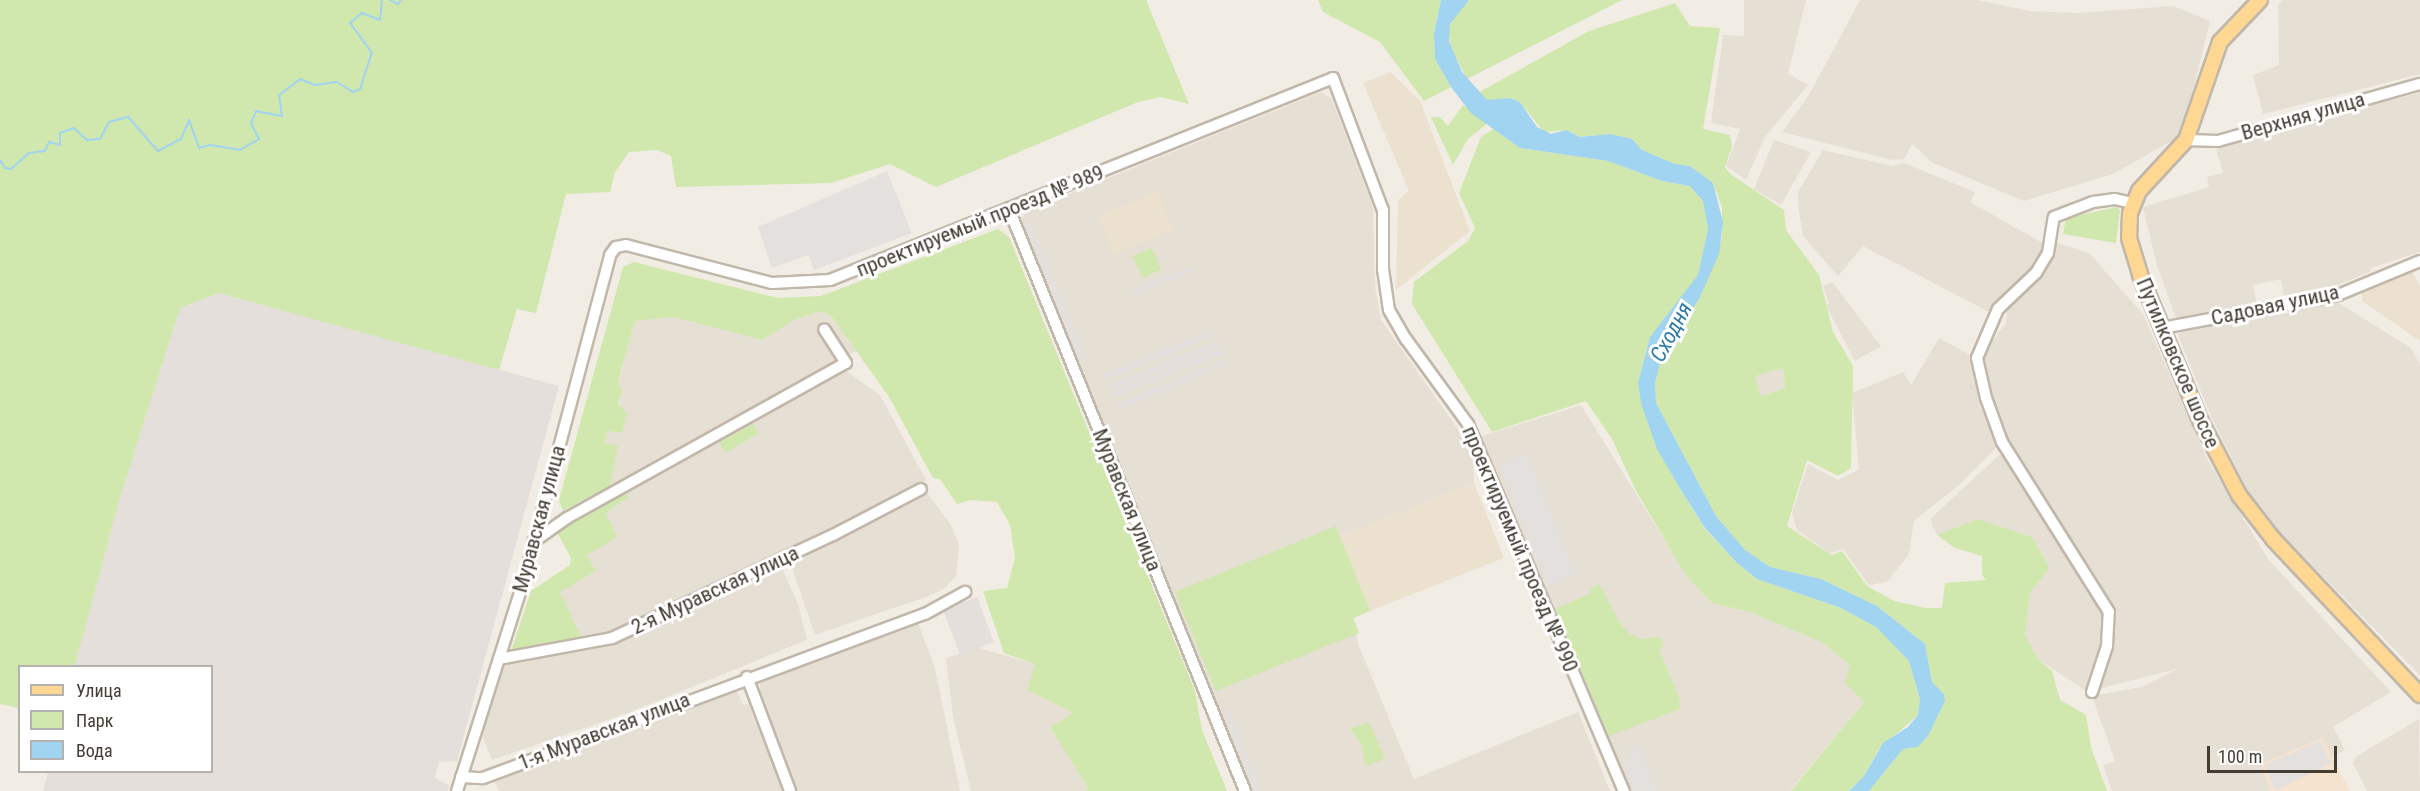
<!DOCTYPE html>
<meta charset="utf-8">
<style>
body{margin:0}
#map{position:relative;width:2420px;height:791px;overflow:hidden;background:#f2ede4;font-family:"Roboto Condensed",sans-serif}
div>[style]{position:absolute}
.residential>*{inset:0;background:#e6dfd3}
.commercial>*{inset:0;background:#f5e2cf}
.industrial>*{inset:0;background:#e4dfda}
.education>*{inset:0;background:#ece1ce}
.green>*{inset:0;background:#d0e7ad}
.parking>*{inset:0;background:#e3e0dd}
.water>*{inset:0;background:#a0d4f0}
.stream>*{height:2px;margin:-1px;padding:0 1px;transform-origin:1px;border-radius:1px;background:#a0d4f0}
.roads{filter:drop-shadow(2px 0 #c1b7aa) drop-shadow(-2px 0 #c1b7aa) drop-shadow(0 2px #c1b7aa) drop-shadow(0 -2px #c1b7aa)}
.minor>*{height:10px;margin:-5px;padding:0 5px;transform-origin:5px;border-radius:5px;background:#fff}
.major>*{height:14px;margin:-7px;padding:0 7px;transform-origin:7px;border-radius:7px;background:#fed892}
span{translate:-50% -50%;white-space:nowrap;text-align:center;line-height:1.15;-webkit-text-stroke:6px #fff;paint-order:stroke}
.street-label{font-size:21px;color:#443d34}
.water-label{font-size:22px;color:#2d7ba8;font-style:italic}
.legend{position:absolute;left:18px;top:665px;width:195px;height:108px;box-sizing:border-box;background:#fff;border:2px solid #b4b1ae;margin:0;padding:8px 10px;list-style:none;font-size:18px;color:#443d34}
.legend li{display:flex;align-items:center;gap:12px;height:30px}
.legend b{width:30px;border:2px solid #b4b1ae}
.scale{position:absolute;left:2207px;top:746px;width:130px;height:27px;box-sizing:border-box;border:3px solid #443d34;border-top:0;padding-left:8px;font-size:18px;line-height:21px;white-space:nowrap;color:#443d34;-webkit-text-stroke:4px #fff;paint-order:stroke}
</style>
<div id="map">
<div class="residential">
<i style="clip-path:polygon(1744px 0,1806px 0,1788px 74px,1808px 85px,1765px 137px,1746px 180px,1726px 166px,1740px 129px,1711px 123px,1723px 35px,1744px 36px)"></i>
<i style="clip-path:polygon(1860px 0,1977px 0,2030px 11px,2075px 13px,2173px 6px,2210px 21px,2186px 120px,2175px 139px,2113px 174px,2024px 201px,1933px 163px,1912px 144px,1904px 159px,1892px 160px,1782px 132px,1809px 95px)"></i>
<i style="clip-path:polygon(2283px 0,2420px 0,2420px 74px,2263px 114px,2253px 75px,2279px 65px,2278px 4px)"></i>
<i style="clip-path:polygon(1321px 92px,1332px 99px,1373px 207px,1375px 287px,1381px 320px,1457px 428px,1473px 459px,1474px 483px,1341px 536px,1370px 611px,1353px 618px,1358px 644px,1414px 779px,1578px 712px,1610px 791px,1251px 791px,1021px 220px,1027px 211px)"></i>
<i style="clip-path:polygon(2420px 93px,2420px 252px,2371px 268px,2370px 272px,2335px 286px,2336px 291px,2285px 301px,2281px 279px,2253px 285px,2257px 306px,2177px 321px,2157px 266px,2143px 207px,2209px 187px,2207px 177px,2223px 173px,2216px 149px,2309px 120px)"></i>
<i style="clip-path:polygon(1774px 140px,1811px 152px,1781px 205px,1754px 189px)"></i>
<i style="clip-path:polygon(1823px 150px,1892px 166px,1904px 163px,1975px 192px,1970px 202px,2046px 245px,2022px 281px,1999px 299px,1991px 313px,1863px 246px,1838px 276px,1803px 236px,1798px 204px,1798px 192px)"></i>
<i style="clip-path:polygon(2057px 243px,2089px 253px,2143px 314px,2207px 459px,2268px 559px,2391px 692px,2333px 727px,2345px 750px,2330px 758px,2322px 738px,2262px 764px,2271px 791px,2112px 791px,2103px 765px,2115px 761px,2092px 696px,2141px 687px,2180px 668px,2099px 689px,2117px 614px,2004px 439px,1979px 357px,2006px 323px,2007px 306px,2042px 276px)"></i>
<i style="clip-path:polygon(1832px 282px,1881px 346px,1855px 361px,1826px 306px,1829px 303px,1823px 286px)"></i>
<i style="clip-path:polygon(2334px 300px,2411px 348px,2420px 365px,2420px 675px,2270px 523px,2252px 499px,2213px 421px,2178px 335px,2180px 331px)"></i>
<i style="clip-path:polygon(820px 311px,832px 317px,856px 351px,610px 486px,617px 447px,605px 444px,608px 431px,622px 433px,618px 383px,635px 321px,673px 317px,762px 340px,792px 321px)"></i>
<i style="clip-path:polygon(1939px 338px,1972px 356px,1980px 406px,1998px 446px,1959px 485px,1914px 521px,1909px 554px,1887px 582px,1869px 585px,1843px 549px,1830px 553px,1797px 530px,1792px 513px,1808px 464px,1838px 480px,1859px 470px,1852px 393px,1903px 372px,1911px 385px)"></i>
<i style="clip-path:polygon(1783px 368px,1785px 388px,1761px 396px,1755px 376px)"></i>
<i style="clip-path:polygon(846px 371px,880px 395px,926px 480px,780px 556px,612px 635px,582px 639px,560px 592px,596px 571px,587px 555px,606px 513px,628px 497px,624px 491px)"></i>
<i style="clip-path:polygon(1581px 405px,1688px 578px,1712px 603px,1750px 612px,1821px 642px,1850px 665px,1864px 702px,1790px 791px,1625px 791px,1479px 437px)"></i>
<i style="clip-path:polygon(2006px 454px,2106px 615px,2103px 640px,2085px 690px,2039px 660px,2025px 635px,2030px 592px,2050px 568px,2032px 537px,1978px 519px,1937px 535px,1930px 519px,1999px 455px)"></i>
<i style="clip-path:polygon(926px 491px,951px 525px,959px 545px,956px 576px,945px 588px,929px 596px,815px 635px,789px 559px)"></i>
<i style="clip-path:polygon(776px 565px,781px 566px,798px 604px,807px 640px,628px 713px,492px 760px,481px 733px,503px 664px,581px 648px)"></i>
<i style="clip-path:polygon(917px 620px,935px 668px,960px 791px,796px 791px,762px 704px,759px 679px,840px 652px)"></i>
<i style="clip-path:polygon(979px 648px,1035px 664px,1073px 713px,1050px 727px,1088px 788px,1085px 791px,971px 791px,953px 718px,946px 658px)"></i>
<i style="clip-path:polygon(735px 687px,743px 705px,748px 703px,783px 791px,499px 791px,494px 780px)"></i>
<i style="clip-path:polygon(2419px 719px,2420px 791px,2367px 791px,2353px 763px,2357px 756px)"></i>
</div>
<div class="commercial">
<i style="clip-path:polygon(2322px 738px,2350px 791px,2271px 791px,2261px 764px)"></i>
</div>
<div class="industrial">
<i style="clip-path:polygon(219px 293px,559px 386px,457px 761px,439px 762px,435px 778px,449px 785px,448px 791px,43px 791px,48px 772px,212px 772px,212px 666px,75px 666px,119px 501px,180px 308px)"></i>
<i style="clip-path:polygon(977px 597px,994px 642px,960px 655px,943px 610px)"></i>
</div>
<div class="education">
<i style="clip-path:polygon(1390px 72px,1420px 101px,1470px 231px,1396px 290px,1398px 200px,1409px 191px,1363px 83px)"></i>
<i style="clip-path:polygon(1158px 191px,1173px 230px,1113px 254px,1098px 216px)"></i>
<i style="clip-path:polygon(2412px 270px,2420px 287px,2420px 341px,2362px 301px,2361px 291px)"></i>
<i style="clip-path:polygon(1474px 483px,1504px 558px,1370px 611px,1340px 536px)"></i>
</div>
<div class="green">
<i style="clip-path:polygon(0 0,1146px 0,1189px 104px,1161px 97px,1138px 102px,936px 187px,890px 164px,831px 183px,676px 187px,671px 156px,657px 150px,629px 152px,615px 172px,610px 192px,566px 194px,536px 313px,517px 309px,499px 370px,219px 293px,180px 308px,119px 501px,75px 666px,20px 666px,19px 708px,0 704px)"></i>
<i style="clip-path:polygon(1318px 0,1441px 0,1434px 34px,1435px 59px,1451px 87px,1424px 101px,1380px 42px,1323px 12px)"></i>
<i style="clip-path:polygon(1469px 0,1622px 0,1467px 79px,1452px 50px,1448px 31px,1454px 15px)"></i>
<i style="clip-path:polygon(evenodd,1675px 3px,1690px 26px,1720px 28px,1703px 129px,1730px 135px,1732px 146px,1725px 167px,1730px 174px,1784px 210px,1786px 230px,1819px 275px,1833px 332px,1853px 366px,1851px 468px,1838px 476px,1807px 460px,1787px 526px,1832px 555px,1842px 551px,1867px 586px,1894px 601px,1926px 608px,1942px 608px,1945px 583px,1986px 580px,1982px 575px,1982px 556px,1955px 548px,1937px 535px,1978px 519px,2032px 537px,2050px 568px,2030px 592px,2025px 635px,2039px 660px,2052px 671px,2060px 700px,2086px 715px,2091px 747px,2107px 791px,1869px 791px,1903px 749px,1918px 747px,1928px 736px,1945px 701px,1944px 694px,1932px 682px,1925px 644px,1877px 606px,1821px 579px,1770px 567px,1745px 550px,1716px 516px,1656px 403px,1655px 383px,1664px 348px,1677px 336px,1700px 297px,1722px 238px,1722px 207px,1713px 183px,1690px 166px,1675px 164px,1642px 150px,1632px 139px,1610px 134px,1580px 137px,1566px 130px,1544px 132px,1520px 102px,1510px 98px,1487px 101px,1478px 93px,1589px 31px,1675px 3px,1783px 368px,1785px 388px,1761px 396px,1755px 376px,1783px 368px)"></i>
<i style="clip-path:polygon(1463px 105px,1488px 123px,1468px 139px,1453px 165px,1431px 117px,1440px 117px,1448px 126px)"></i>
<i style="clip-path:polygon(1495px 128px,1520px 148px,1608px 161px,1662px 181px,1690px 186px,1703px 201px,1708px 229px,1697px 281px,1650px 337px,1638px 383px,1641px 403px,1654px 430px,1655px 444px,1684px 495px,1705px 529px,1737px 563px,1757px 579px,1841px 608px,1876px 627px,1909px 661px,1920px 699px,1918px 715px,1878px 750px,1864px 776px,1849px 791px,1791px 791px,1864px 702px,1845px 683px,1850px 665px,1821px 642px,1750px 612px,1712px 603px,1688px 578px,1670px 549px,1635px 489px,1612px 439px,1586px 401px,1492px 432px,1412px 304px,1414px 282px,1468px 241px,1475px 228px,1459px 193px,1481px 137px)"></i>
<i style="clip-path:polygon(2117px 207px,2120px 210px,2116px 243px,2063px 234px,2066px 218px)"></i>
<i style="clip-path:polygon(998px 229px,1009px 237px,1016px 254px,1195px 691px,1202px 730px,1227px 791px,1085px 791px,1088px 788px,1050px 727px,1073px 713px,1027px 690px,1035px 664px,1004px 653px,983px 591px,1007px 588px,1015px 558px,1010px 525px,997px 502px,970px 500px,957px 504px,940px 479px,933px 478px,889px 397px,832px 317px,820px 311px,792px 321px,762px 340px,673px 317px,635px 321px,618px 382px,622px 391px,618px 403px,627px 414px,622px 433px,608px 431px,605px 443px,618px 446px,610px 486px,563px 511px,559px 500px,623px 267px,634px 262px,778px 298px,821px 296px)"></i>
<i style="clip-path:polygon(1152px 248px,1161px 270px,1142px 278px,1133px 256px)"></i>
<i style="clip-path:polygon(753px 424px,758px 434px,725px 453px,719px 442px)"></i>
<i style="clip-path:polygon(624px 491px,628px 497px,606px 513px,617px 537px,587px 555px,596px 571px,560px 592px,582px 639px,510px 654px,531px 591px,570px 565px,571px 558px,556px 530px)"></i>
<i style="clip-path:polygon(1336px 526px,1370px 611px,1353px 618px,1359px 633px,1216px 691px,1175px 592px)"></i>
<i style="clip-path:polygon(1599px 584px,1622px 626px,1630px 634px,1641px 639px,1660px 637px,1664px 646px,1659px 649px,1681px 703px,1680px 709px,1609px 736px,1555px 609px,1591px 593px,1590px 588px)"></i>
<i style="clip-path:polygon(1369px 722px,1385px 759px,1365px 766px,1362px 746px,1350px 729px)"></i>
</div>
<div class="parking">
<i style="clip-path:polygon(887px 171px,912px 233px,814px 270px,808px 255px,772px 268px,758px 227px)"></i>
<i style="clip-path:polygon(1030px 221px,1086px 359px,1080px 362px,1024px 224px)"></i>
<i style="clip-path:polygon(1190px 266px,1192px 272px,1132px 296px,1130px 291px)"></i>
<i style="clip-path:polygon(1214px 329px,1216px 335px,1106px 380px,1103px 374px)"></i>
<i style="clip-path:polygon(1219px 340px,1221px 346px,1110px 391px,1108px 385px)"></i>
<i style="clip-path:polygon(1222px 347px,1224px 353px,1113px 398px,1111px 393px)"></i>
<i style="clip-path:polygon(1226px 359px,1228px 365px,1118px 410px,1116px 404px)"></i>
<i style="clip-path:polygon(1526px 453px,1576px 575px,1547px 587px,1498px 464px)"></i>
<i style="clip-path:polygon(1229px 709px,1262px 791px,1255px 791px,1223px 711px)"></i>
<i style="clip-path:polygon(2320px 741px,2331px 763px,2275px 791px,2265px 765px)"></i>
<i style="clip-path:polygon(1639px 745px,1658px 791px,1634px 791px,1622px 762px,1630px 758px,1626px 750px)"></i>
</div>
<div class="water">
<i style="clip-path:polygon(1441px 0,1469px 0,1450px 24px,1449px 41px,1462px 72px,1487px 100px,1510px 98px,1520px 102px,1537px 127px,1551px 134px,1566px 130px,1580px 137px,1610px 134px,1632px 139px,1642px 150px,1675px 164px,1690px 166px,1713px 183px,1723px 222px,1719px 254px,1700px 297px,1677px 336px,1664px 348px,1655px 383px,1656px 403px,1716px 516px,1745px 550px,1770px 567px,1821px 579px,1877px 606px,1925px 644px,1932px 682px,1944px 694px,1945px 701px,1928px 736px,1918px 747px,1903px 749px,1869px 791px,1849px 791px,1864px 776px,1883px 743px,1908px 727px,1918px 715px,1920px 699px,1909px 661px,1876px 627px,1841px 608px,1757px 579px,1737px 563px,1705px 528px,1684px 495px,1657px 449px,1641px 403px,1638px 383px,1650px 337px,1698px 275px,1708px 229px,1703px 201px,1690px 186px,1662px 181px,1608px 161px,1520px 148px,1471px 113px,1451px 87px,1435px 59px,1434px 34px)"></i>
</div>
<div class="stream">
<i style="left:390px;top:0;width:9px;rotate:27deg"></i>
<i style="left:398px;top:4px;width:5px;rotate:-53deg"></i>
<i style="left:0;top:160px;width:9px;rotate:58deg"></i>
<i style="left:5px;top:168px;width:6px;rotate:9deg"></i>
<i style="left:11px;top:169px;width:24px;rotate:-42deg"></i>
<i style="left:29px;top:153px;width:16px;rotate:-7deg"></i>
<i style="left:45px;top:151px;width:10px;rotate:-66deg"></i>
<i style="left:49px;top:142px;width:11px;rotate:15deg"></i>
<i style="left:60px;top:145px;width:12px;rotate:-90deg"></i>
<i style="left:60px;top:133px;width:15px;rotate:-20deg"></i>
<i style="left:74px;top:128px;width:18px;rotate:43deg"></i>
<i style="left:87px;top:140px;width:13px;rotate:-4deg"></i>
<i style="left:100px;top:139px;width:19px;rotate:-62deg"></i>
<i style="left:109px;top:122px;width:20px;rotate:-15deg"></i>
<i style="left:128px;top:117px;width:45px;rotate:48.6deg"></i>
<i style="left:158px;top:151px;width:26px;rotate:-28deg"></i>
<i style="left:181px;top:139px;width:21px;rotate:-67deg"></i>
<i style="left:189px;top:120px;width:30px;rotate:70deg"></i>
<i style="left:199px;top:148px;width:11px;rotate:-15deg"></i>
<i style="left:210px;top:145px;width:30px;rotate:9deg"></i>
<i style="left:240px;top:150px;width:22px;rotate:-30deg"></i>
<i style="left:259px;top:139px;width:18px;rotate:-117deg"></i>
<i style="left:251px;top:123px;width:13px;rotate:-67deg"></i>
<i style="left:256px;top:111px;width:26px;rotate:11deg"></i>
<i style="left:282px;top:116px;width:21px;rotate:-98deg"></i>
<i style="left:279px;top:95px;width:26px;rotate:-37deg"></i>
<i style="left:300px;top:79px;width:16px;rotate:22deg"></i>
<i style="left:315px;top:85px;width:22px;rotate:-8deg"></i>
<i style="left:337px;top:82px;width:19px;rotate:32deg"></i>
<i style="left:353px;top:92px;width:8px;rotate:-23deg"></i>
<i style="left:360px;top:89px;width:38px;rotate:-72deg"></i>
<i style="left:372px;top:53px;width:37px;rotate:-126deg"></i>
<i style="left:350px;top:23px;width:16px;rotate:-40deg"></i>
<i style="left:362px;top:13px;width:19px;rotate:21deg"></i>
<i style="left:380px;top:20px;width:20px;rotate:-84deg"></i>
</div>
<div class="roads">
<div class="minor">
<i style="left:2186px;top:140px;width:32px;rotate:2deg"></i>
<i style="left:2218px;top:141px;width:210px;rotate:-15.8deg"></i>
<i style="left:1009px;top:209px;width:628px;rotate:67.93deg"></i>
<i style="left:2162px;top:328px;width:179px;rotate:-10.6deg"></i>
<i style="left:2338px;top:295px;width:89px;rotate:-22.5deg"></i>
<i style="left:533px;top:542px;width:42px;rotate:-35.2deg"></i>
<i style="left:567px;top:518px;width:319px;rotate:-29.1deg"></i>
<i style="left:846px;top:363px;width:40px;rotate:-122.9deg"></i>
<i style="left:499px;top:659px;width:115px;rotate:-10.5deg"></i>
<i style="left:612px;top:638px;width:244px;rotate:-25deg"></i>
<i style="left:833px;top:535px;width:99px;rotate:-27.6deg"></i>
<i style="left:747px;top:677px;width:122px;rotate:69.3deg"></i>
<i style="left:2092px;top:692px;width:48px;rotate:-71.9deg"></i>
<i style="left:2107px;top:646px;width:34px;rotate:-87deg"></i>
<i style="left:2109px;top:612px;width:201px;rotate:-122.2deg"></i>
<i style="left:2002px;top:442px;width:47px;rotate:-110deg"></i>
<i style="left:1986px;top:398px;width:41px;rotate:-102.7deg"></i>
<i style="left:1977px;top:358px;width:53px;rotate:-66.8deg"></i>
<i style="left:1998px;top:309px;width:52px;rotate:-43.5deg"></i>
<i style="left:2036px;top:273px;width:23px;rotate:-59deg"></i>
<i style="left:2048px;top:253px;width:36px;rotate:-81deg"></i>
<i style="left:2054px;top:217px;width:42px;rotate:-21deg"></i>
<i style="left:2093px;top:202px;width:22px;rotate:-8deg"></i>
<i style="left:2115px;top:199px;width:18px;rotate:13deg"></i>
<i style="left:461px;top:777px;width:22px;rotate:3deg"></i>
<i style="left:483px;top:778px;width:471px;rotate:-20.4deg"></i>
<i style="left:925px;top:614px;width:46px;rotate:-28.8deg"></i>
<i style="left:457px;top:791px;width:218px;rotate:-72.4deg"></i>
<i style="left:523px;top:583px;width:339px;rotate:-75.1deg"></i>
<i style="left:610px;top:255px;width:10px;rotate:-53deg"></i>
<i style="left:616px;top:247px;width:10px;rotate:-11deg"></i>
<i style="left:626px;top:245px;width:151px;rotate:14.6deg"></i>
<i style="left:772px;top:283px;width:58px;rotate:-3deg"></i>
<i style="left:830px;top:280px;width:542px;rotate:-21.88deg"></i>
<i style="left:1333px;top:78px;width:141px;rotate:69.3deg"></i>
<i style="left:1383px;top:210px;width:59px;rotate:90deg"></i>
<i style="left:1383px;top:269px;width:41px;rotate:81.7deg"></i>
<i style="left:1389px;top:310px;width:34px;rotate:60deg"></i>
<i style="left:1406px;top:339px;width:105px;rotate:53.9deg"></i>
<i style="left:1468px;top:424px;width:399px;rotate:67deg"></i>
</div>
<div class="major">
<i style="left:2260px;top:0;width:58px;rotate:133.6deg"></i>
<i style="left:2220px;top:42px;width:104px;rotate:109.1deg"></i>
<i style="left:2186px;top:140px;width:69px;rotate:132.7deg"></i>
<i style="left:2139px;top:191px;width:24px;rotate:112deg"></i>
<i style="left:2130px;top:213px;width:25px;rotate:92deg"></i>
<i style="left:2129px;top:238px;width:39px;rotate:73deg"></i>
<i style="left:2140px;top:275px;width:157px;rotate:67.5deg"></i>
<i style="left:2200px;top:420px;width:85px;rotate:62.5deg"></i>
<i style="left:2239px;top:495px;width:57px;rotate:52.1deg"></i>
<i style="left:2274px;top:540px;width:213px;rotate:46.7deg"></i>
</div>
</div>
<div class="street-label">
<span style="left:2303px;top:116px;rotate:-16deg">Верхняя улица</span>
<span style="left:980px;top:221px;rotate:-22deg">проектируемый проезд № 989</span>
<span style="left:2275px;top:305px;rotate:-12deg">Садовая улица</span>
<span style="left:2178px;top:363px;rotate:67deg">Путилковское шоссе</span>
<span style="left:1127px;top:500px;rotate:68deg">Муравская улица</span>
<span style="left:539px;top:519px;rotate:-75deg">Муравская улица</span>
<span style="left:1520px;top:549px;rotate:67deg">проектируемый проезд № 990</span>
<span style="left:715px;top:590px;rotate:-25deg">2-я Муравская улица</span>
<span style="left:604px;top:731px;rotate:-21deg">1-я Муравская улица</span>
</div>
<div class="water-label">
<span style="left:1671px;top:332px;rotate:-62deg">Сходня</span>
</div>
<ul class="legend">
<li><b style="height:8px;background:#fed892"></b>Улица</li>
<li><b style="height:16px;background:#d0e7ad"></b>Парк</li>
<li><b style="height:16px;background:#a0d4f0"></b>Вода</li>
</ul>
<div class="scale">100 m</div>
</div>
